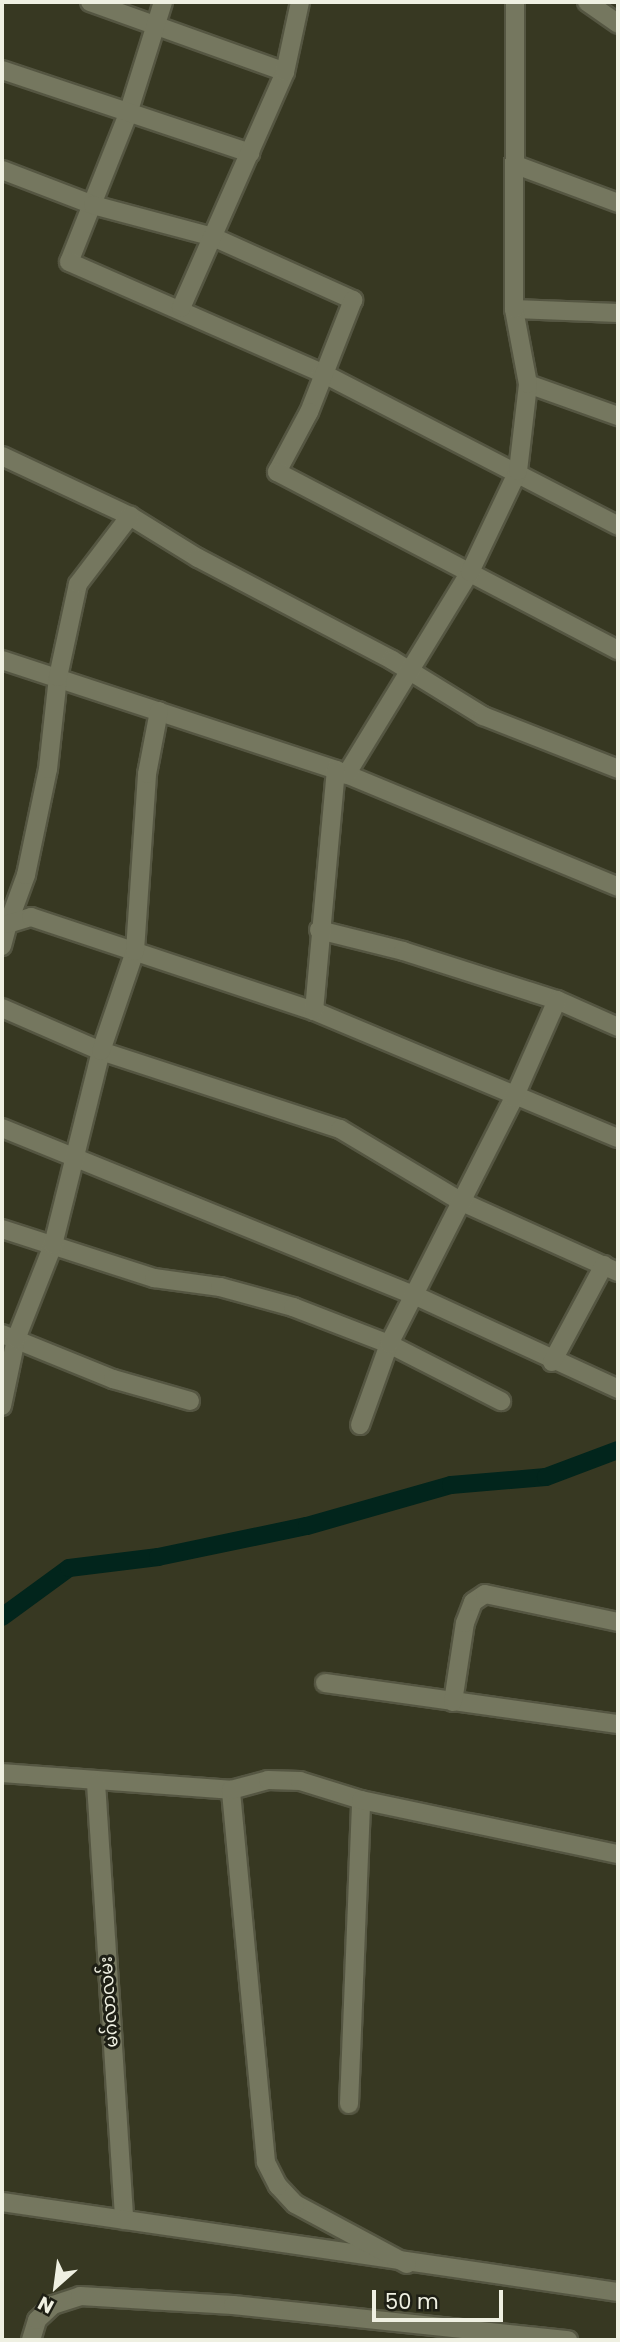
<!DOCTYPE html>
<meta charset="utf-8">
<style>
body{margin:0}
#map{position:relative;width:620px;height:2342px;overflow:hidden;background:#373822;font-family:Poppins,"Noto Sans Myanmar",sans-serif}
div>[style]{position:absolute}
.canal>*{height:18px;margin:-9px;padding:0 9px;transform-origin:9px;border-radius:9px;background:#02251c}
.roads{filter:drop-shadow(2px 0 #555642) drop-shadow(-2px 0 #555642) drop-shadow(0 2px #555642) drop-shadow(0 -2px #555642)}
.minor>*{height:18px;margin:-9px;padding:0 9px;transform-origin:9px;border-radius:9px;background:#75775f}
span{translate:-50% -50%;white-space:nowrap;text-align:center;line-height:1.15;-webkit-text-stroke:6px #1e1f15;paint-order:stroke}
.street-label{font-size:18px;color:#eff0e2}
.frame{position:absolute;inset:0;border:4px solid #eff0e2;pointer-events:none}
.north{position:absolute;left:21px;top:2251px;width:70px;height:70px;-webkit-text-stroke:5px #1e1f15;paint-order:stroke;rotate:208deg;font-size:19px;font-weight:700;line-height:28px;text-align:center;color:#eff0e2}
.north::after{content:'';display:block;margin:auto;width:24px;height:32px;background:#eff0e2;clip-path:polygon(50% 0,100% 100%,50% 72%,0 100%)}
.scale{position:absolute;left:372px;top:2290px;width:131px;height:32px;box-sizing:border-box;border:4px solid #eff0e2;border-top:0;padding-left:9px;font-size:21px;line-height:24px;white-space:nowrap;color:#eff0e2;-webkit-text-stroke:5px #1e1f15;paint-order:stroke}
</style>
<div id="map">
<div class="canal">
<i style="left:2px;top:1617px;width:83px;rotate:-36.2deg"></i>
<i style="left:69px;top:1568px;width:90px;rotate:-7deg"></i>
<i style="left:158px;top:1557px;width:152px;rotate:-11.8deg"></i>
<i style="left:307px;top:1526px;width:150px;rotate:-15.9deg"></i>
<i style="left:451px;top:1485px;width:95px;rotate:-4.8deg"></i>
<i style="left:546px;top:1477px;width:77px;rotate:-20.6deg"></i>
</div>
<div class="roads">
<div class="minor">
<i style="left:90px;top:2px;width:207px;rotate:19.7deg"></i>
<i style="left:163px;top:2px;width:117px;rotate:107.4deg"></i>
<i style="left:128px;top:114px;width:159px;rotate:111.7deg"></i>
<i style="left:69px;top:262px;width:276px;rotate:23.7deg"></i>
<i style="left:322px;top:373px;width:333px;rotate:27.3deg"></i>
<i style="left:587px;top:2px;width:38px;rotate:35deg"></i>
<i style="left:2px;top:70px;width:262px;rotate:18.5deg"></i>
<i style="left:516px;top:165px;width:109px;rotate:20.4deg"></i>
<i style="left:2px;top:170px;width:97px;rotate:21deg"></i>
<i style="left:93px;top:205px;width:124px;rotate:14.9deg"></i>
<i style="left:213px;top:237px;width:154px;rotate:24.2deg"></i>
<i style="left:353px;top:300px;width:120px;rotate:111.4deg"></i>
<i style="left:309px;top:412px;width:68px;rotate:118.1deg"></i>
<i style="left:277px;top:472px;width:385px;rotate:27.6deg"></i>
<i style="left:181px;top:308px;width:258px;rotate:-66.2deg"></i>
<i style="left:285px;top:72px;width:72px;rotate:-77.9deg"></i>
<i style="left:514px;top:309px;width:104px;rotate:2.2deg"></i>
<i style="left:528px;top:384px;width:96px;rotate:19.6deg"></i>
<i style="left:2px;top:456px;width:141px;rotate:25.1deg"></i>
<i style="left:130px;top:516px;width:80px;rotate:31.7deg"></i>
<i style="left:198px;top:558px;width:219px;rotate:27.7deg"></i>
<i style="left:392px;top:660px;width:107px;rotate:31.6deg"></i>
<i style="left:483px;top:716px;width:145px;rotate:21.4deg"></i>
<i style="left:2px;top:660px;width:352px;rotate:18.2deg"></i>
<i style="left:336px;top:770px;width:305px;rotate:22.5deg"></i>
<i style="left:346px;top:775px;width:238px;rotate:-58.6deg"></i>
<i style="left:470px;top:572px;width:112px;rotate:-64.6deg"></i>
<i style="left:518px;top:471px;width:88px;rotate:-83.4deg"></i>
<i style="left:528px;top:384px;width:76px;rotate:-100.6deg"></i>
<i style="left:514px;top:309px;width:307px;rotate:-89.8deg"></i>
<i style="left:8px;top:924px;width:52px;rotate:-69.8deg"></i>
<i style="left:26px;top:875px;width:108px;rotate:-78.3deg"></i>
<i style="left:48px;top:769px;width:93px;rotate:-83.8deg"></i>
<i style="left:58px;top:677px;width:95px;rotate:-77.9deg"></i>
<i style="left:78px;top:584px;width:86px;rotate:-52.6deg"></i>
<i style="left:319px;top:930px;width:87px;rotate:14deg"></i>
<i style="left:403px;top:951px;width:162px;rotate:17.7deg"></i>
<i style="left:557px;top:1000px;width:67px;rotate:23.9deg"></i>
<i style="left:2px;top:946px;width:23px;rotate:-75deg"></i>
<i style="left:8px;top:924px;width:24px;rotate:-17deg"></i>
<i style="left:31px;top:917px;width:298px;rotate:18.4deg"></i>
<i style="left:314px;top:1011px;width:329px;rotate:22.7deg"></i>
<i style="left:2px;top:1008px;width:108px;rotate:23.5deg"></i>
<i style="left:101px;top:1051px;width:251px;rotate:18.1deg"></i>
<i style="left:340px;top:1129px;width:142px;rotate:30.9deg"></i>
<i style="left:462px;top:1202px;width:171px;rotate:24.2deg"></i>
<i style="left:314px;top:1011px;width:242px;rotate:-84.8deg"></i>
<i style="left:2px;top:1128px;width:445px;rotate:22.1deg"></i>
<i style="left:414px;top:1295px;width:225px;rotate:24.7deg"></i>
<i style="left:2px;top:1229px;width:160px;rotate:17.9deg"></i>
<i style="left:154px;top:1278px;width:67px;rotate:7.8deg"></i>
<i style="left:220px;top:1287px;width:76px;rotate:15.3deg"></i>
<i style="left:293px;top:1307px;width:103px;rotate:21.1deg"></i>
<i style="left:389px;top:1344px;width:126px;rotate:27deg"></i>
<i style="left:2px;top:1334px;width:120px;rotate:22.1deg"></i>
<i style="left:113px;top:1379px;width:80px;rotate:15.9deg"></i>
<i style="left:552px;top:1362px;width:110px;rotate:-61.8deg"></i>
<i style="left:2px;top:1406px;width:68px;rotate:-78.2deg"></i>
<i style="left:16px;top:1339px;width:101px;rotate:-68.5deg"></i>
<i style="left:53px;top:1245px;width:200px;rotate:-76.1deg"></i>
<i style="left:101px;top:1051px;width:106px;rotate:-71.2deg"></i>
<i style="left:135px;top:951px;width:177px;rotate:-86.1deg"></i>
<i style="left:147px;top:774px;width:64px;rotate:-79.2deg"></i>
<i style="left:360px;top:1425px;width:86px;rotate:-70.3deg"></i>
<i style="left:389px;top:1344px;width:276px;rotate:-63.1deg"></i>
<i style="left:514px;top:1098px;width:107px;rotate:-66.3deg"></i>
<i style="left:325px;top:1683px;width:296px;rotate:8deg"></i>
<i style="left:453px;top:1702px;width:80px;rotate:-81.4deg"></i>
<i style="left:465px;top:1623px;width:22px;rotate:-69deg"></i>
<i style="left:473px;top:1602px;width:14px;rotate:-34deg"></i>
<i style="left:485px;top:1594px;width:136px;rotate:11.9deg"></i>
<i style="left:2px;top:1773px;width:230px;rotate:4.2deg"></i>
<i style="left:96px;top:1783px;width:438px;rotate:86.3deg"></i>
<i style="left:349px;top:2104px;width:304px;rotate:-87.7deg"></i>
<i style="left:2px;top:2202px;width:623px;rotate:8.31deg"></i>
<i style="left:407px;top:2264px;width:127px;rotate:-151.8deg"></i>
<i style="left:295px;top:2204px;width:25px;rotate:-133deg"></i>
<i style="left:278px;top:2186px;width:27px;rotate:-117deg"></i>
<i style="left:266px;top:2162px;width:374px;rotate:-95.4deg"></i>
<i style="left:231px;top:1790px;width:38px;rotate:-15deg"></i>
<i style="left:268px;top:1780px;width:32px;rotate:2deg"></i>
<i style="left:300px;top:1781px;width:64px;rotate:17.3deg"></i>
<i style="left:361px;top:1800px;width:263px;rotate:11.9deg"></i>
<i style="left:31px;top:2340px;width:21px;rotate:-73deg"></i>
<i style="left:37px;top:2320px;width:22px;rotate:-43deg"></i>
<i style="left:53px;top:2305px;width:28px;rotate:-18deg"></i>
<i style="left:80px;top:2296px;width:153px;rotate:3.4deg"></i>
<i style="left:233px;top:2305px;width:337px;rotate:6deg"></i>
</div>
</div>
<div class="street-label">
<span style="left:109px;top:2002px;rotate:-94deg">မဂ်လာလမ်း</span>
</div>
<div class="frame"></div>
<div class="north">N</div>
<div class="scale">50 m</div>
</div>
